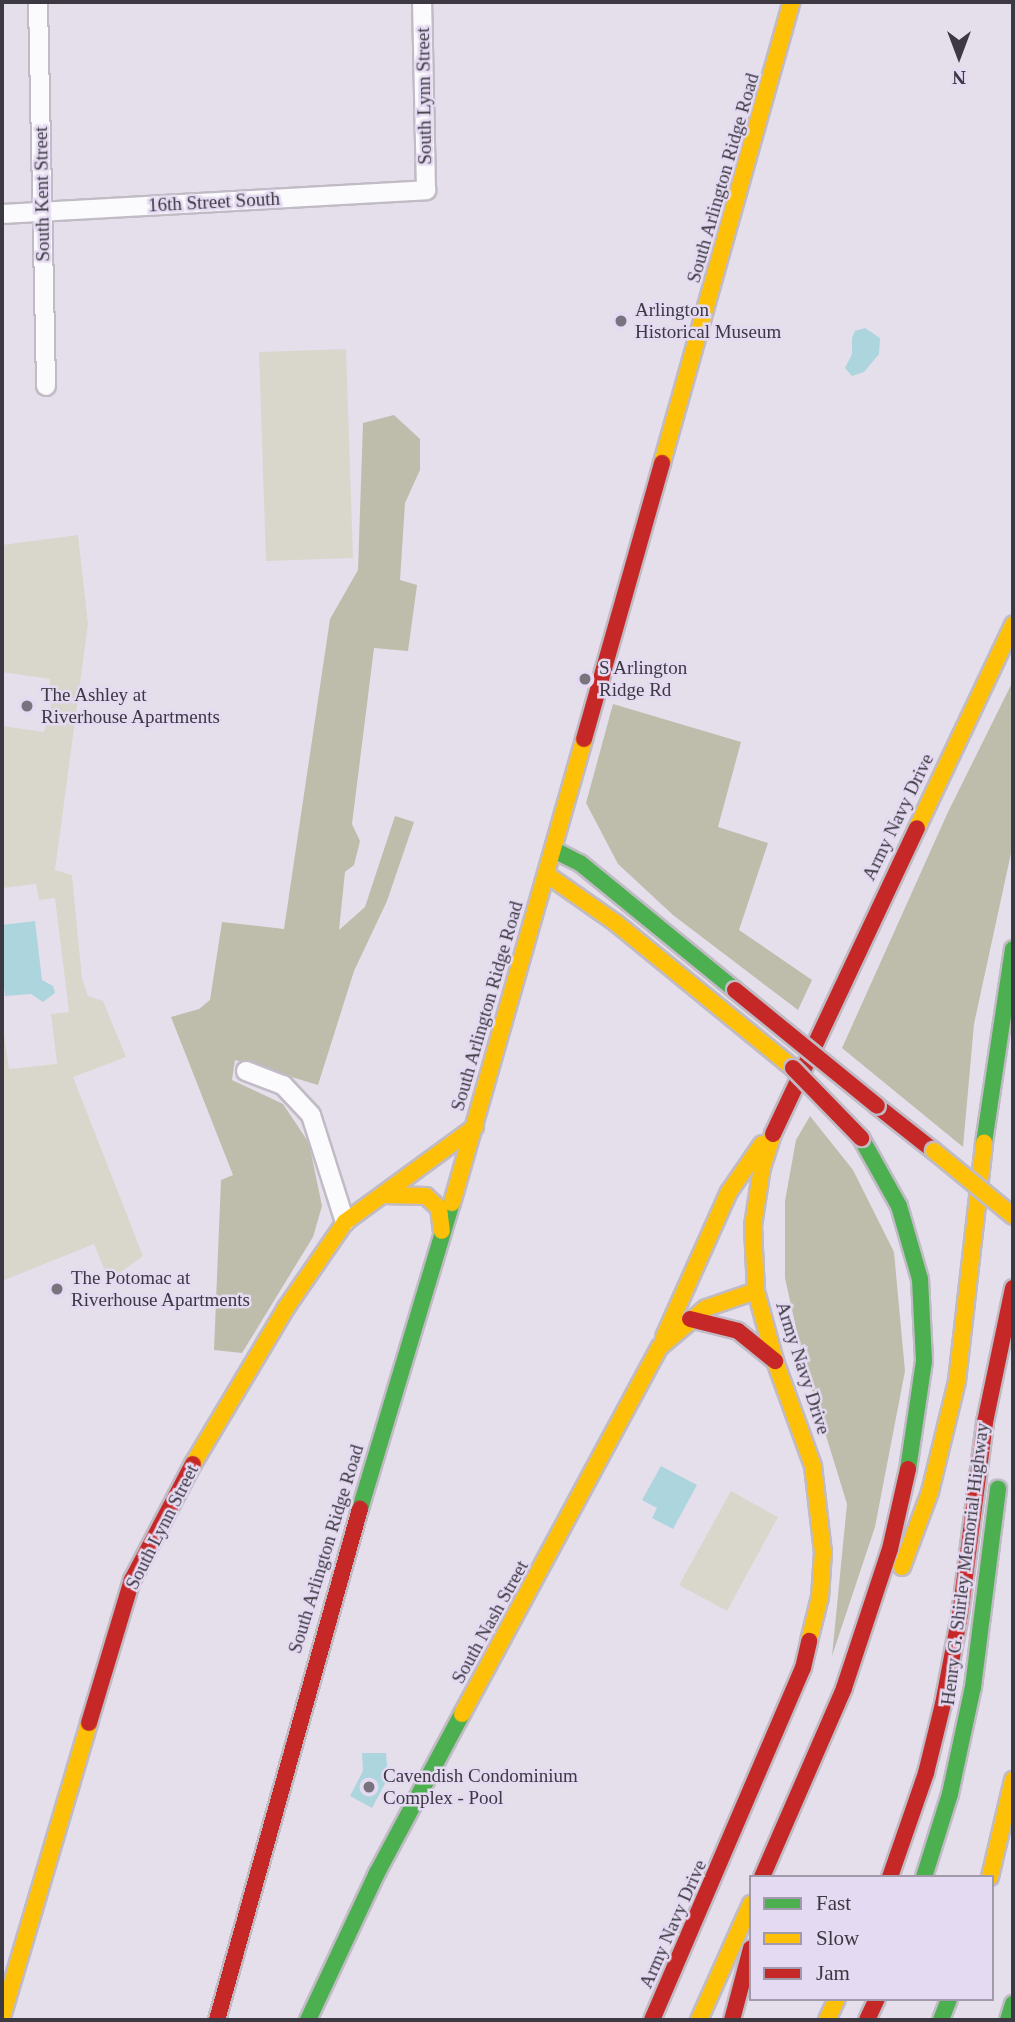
<!DOCTYPE html>
<style>
body{margin:0}
#map{position:relative;width:1015px;height:2022px;overflow:hidden;background:#e5dfec;font-family:"Times New Roman",serif}
div>[style]{position:absolute}
.green>*{inset:0;background:#d9d7cb}
.forest>*{inset:0;background:#bebdab}
.water>*{inset:0;background:#add5de}
.roads{filter:drop-shadow(2px 0 #c0bbc5) drop-shadow(-2px 0 #c0bbc5) drop-shadow(0 2px #c0bbc5) drop-shadow(0 -2px #c0bbc5)}
.street>*{height:18px;margin:-9px;padding:0 9px;transform-origin:9px;border-radius:9px;background:#fbfafc}
.fast>*{height:16px;margin:-8px;padding:0 8px;transform-origin:8px;border-radius:8px;background:#4caf50}
.slow>*{height:16px;margin:-8px;padding:0 8px;transform-origin:8px;border-radius:8px;background:#ffc107}
.jam>*{height:16px;margin:-8px;padding:0 8px;transform-origin:8px;border-radius:8px;background:#c62828}
.bridges{filter:drop-shadow(2px 0 #c0bbc5) drop-shadow(-2px 0 #c0bbc5) drop-shadow(0 2px #c0bbc5) drop-shadow(0 -2px #c0bbc5)}
.slow-bridge>*{height:16px;margin:-8px;padding:0 8px;transform-origin:8px;border-radius:8px;background:#ffc107}
.jam-bridge>*{height:16px;margin:-8px;padding:0 8px;transform-origin:8px;border-radius:8px;background:#c62828}
.dots>*{width:19px;height:19px;translate:-50% -50%;box-sizing:border-box;border:4px solid #e4daf1;border-radius:50%}
span{translate:-50% -50%;white-space:nowrap;text-align:center;line-height:1.15;-webkit-text-stroke:5px #e4daf1;paint-order:stroke}
.street-label{font-size:19px;color:#3d3942}
.poi-label{font-size:19px;color:#3d3942}
.left{translate:0 -50%;text-align:left}
.frame{position:absolute;inset:0;border:4px solid #3d3942;pointer-events:none}
.legend{position:absolute;left:749px;top:1875px;width:245px;height:126px;box-sizing:border-box;background:#e4daf1;border:2px solid #a19aab;margin:0;padding:9px 12px;list-style:none;font-size:21px;color:#3d3942}
.legend li{display:flex;align-items:center;gap:14px;height:35px}
.legend b{width:35px;border:2px solid #a19aab}
.north{position:absolute;left:924px;top:21px;width:70px;height:70px;-webkit-text-stroke:5px #e4daf1;paint-order:stroke;rotate:180deg;font-size:19px;font-weight:700;line-height:28px;text-align:center;color:#3d3942}
.north::after{content:'';display:block;margin:auto;width:24px;height:32px;background:#3d3942;clip-path:polygon(50% 0,100% 100%,50% 72%,0 100%)}
</style>
<div id="map">
<div class="green">
<i style="clip-path:polygon(346px 349px,353px 558px,266px 561px,259px 352px)"></i>
<i style="clip-path:polygon(78px 535px,88px 624px,55px 870px,72px 875px,82px 979px,88px 996px,103px 1001px,126px 1057px,73px 1077px,143px 1256px,109px 1281px,94px 1244px,2px 1281px,2px 1020px,9px 1069px,57px 1064px,51px 1014px,69px 1012px,55px 898px,39px 900px,36px 884px,2px 888px,2px 726px,44px 732px,54px 695px,49px 693px,50px 679px,2px 672px,2px 545px)"></i>
<i style="clip-path:polygon(731px 1491px,778px 1517px,727px 1611px,679px 1585px)"></i>
</div>
<div class="forest">
<i style="clip-path:polygon(394px 415px,420px 439px,420px 470px,405px 503px,400px 580px,417px 585px,408px 651px,374px 648px,352px 824px,360px 841px,354px 865px,345px 872px,339px 930px,365px 907px,395px 816px,414px 822px,387px 901px,354px 971px,318px 1085px,235px 1060px,232px 1080px,283px 1104px,309px 1143px,322px 1206px,313px 1237px,242px 1353px,214px 1350px,221px 1180px,233px 1175px,171px 1017px,199px 1009px,210px 1000px,222px 922px,284px 929px,330px 619px,358px 570px,363px 423px)"></i>
<i style="clip-path:polygon(1013px 681px,1013px 844px,974px 1024px,963px 1147px,842px 1048px,948px 812px)"></i>
<i style="clip-path:polygon(613px 704px,741px 742px,718px 827px,768px 843px,739px 930px,812px 980px,798px 1010px,673px 915px,618px 864px,586px 803px)"></i>
<i style="clip-path:polygon(810px 1116px,853px 1170px,894px 1252px,905px 1371px,875px 1527px,832px 1656px,847px 1504px,804px 1364px,785px 1278px,785px 1201px,796px 1140px)"></i>
</div>
<div class="water">
<i style="clip-path:polygon(865px 328px,880px 338px,879px 354px,864px 372px,852px 376px,845px 368px,852px 354px,852px 338px,855px 331px)"></i>
<i style="clip-path:polygon(35px 921px,42px 980px,53px 986px,55px 993px,43px 1002px,31px 994px,5px 996px,2px 969px,2px 925px)"></i>
<i style="clip-path:polygon(661px 1466px,697px 1485px,673px 1529px,652px 1518px,657px 1508px,642px 1500px)"></i>
<i style="clip-path:polygon(362px 1753px,386px 1753px,388px 1778px,372px 1808px,350px 1796px,363px 1771px)"></i>
</div>
<div class="roads">
<div class="street">
<i style="left:38px;top:2px;width:384px;rotate:88.8deg"></i>
<i style="left:2px;top:214px;width:425px;rotate:-3.2deg"></i>
<i style="left:426px;top:190px;width:188px;rotate:-91.2deg"></i>
<i style="left:246px;top:1071px;width:40px;rotate:21deg"></i>
<i style="left:283px;top:1085px;width:41px;rotate:47deg"></i>
<i style="left:311px;top:1115px;width:112px;rotate:72.4deg"></i>
</div>
<div class="fast">
<i style="left:554px;top:850px;width:29px;rotate:27deg"></i>
<i style="left:580px;top:863px;width:200px;rotate:39.3deg"></i>
<i style="left:861px;top:1138px;width:78px;rotate:60.8deg"></i>
<i style="left:899px;top:1206px;width:76px;rotate:74deg"></i>
<i style="left:920px;top:1279px;width:82px;rotate:87.2deg"></i>
<i style="left:924px;top:1361px;width:109px;rotate:98.4deg"></i>
<i style="left:984px;top:1143px;width:196px;rotate:-81.5deg"></i>
<i style="left:360px;top:1509px;width:320px;rotate:-73.3deg"></i>
<i style="left:924px;top:1877px;width:87px;rotate:-72.6deg"></i>
<i style="left:950px;top:1794px;width:109px;rotate:-77.9deg"></i>
<i style="left:973px;top:1687px;width:200px;rotate:-82.8deg"></i>
<i style="left:308px;top:2020px;width:162px;rotate:-64.9deg"></i>
<i style="left:377px;top:1873px;width:180px;rotate:-61.9deg"></i>
<i style="left:941px;top:2020px;width:22px;rotate:-69deg"></i>
<i style="left:1008px;top:2020px;width:17px;rotate:-73deg"></i>
</div>
<div class="slow">
<i style="left:662px;top:463px;width:479px;rotate:-74.3deg"></i>
<i style="left:917px;top:828px;width:225px;rotate:-64.7deg"></i>
<i style="left:546px;top:874px;width:85px;rotate:35deg"></i>
<i style="left:616px;top:923px;width:229px;rotate:39.3deg"></i>
<i style="left:773px;top:1134px;width:35px;rotate:108deg"></i>
<i style="left:762px;top:1167px;width:60px;rotate:98.7deg"></i>
<i style="left:753px;top:1226px;width:65px;rotate:87.4deg"></i>
<i style="left:756px;top:1291px;width:73px;rotate:74.8deg"></i>
<i style="left:775px;top:1361px;width:112px;rotate:70.1deg"></i>
<i style="left:813px;top:1466px;width:87px;rotate:83.4deg"></i>
<i style="left:823px;top:1552px;width:45px;rotate:93.8deg"></i>
<i style="left:820px;top:1597px;width:45px;rotate:104deg"></i>
<i style="left:383px;top:1195px;width:43px;rotate:1.3deg"></i>
<i style="left:426px;top:1196px;width:18px;rotate:43deg"></i>
<i style="left:439px;top:1208px;width:23px;rotate:83deg"></i>
<i style="left:452px;top:1203px;width:482px;rotate:-74.1deg"></i>
<i style="left:664px;top:1337px;width:159px;rotate:-65.9deg"></i>
<i style="left:729px;top:1192px;width:58px;rotate:-55.5deg"></i>
<i style="left:193px;top:1464px;width:182px;rotate:-59.2deg"></i>
<i style="left:286px;top:1308px;width:104px;rotate:-55.5deg"></i>
<i style="left:345px;top:1222px;width:161px;rotate:-36.2deg"></i>
<i style="left:902px;top:1567px;width:80px;rotate:-69.5deg"></i>
<i style="left:930px;top:1492px;width:114px;rotate:-76.3deg"></i>
<i style="left:957px;top:1381px;width:240px;rotate:-83.5deg"></i>
<i style="left:462px;top:1714px;width:417px;rotate:-61.7deg"></i>
<i style="left:660px;top:1347px;width:60px;rotate:-40.3deg"></i>
<i style="left:706px;top:1308px;width:53px;rotate:-18.8deg"></i>
<i style="left:990px;top:1877px;width:100px;rotate:-76.7deg"></i>
<i style="left:2px;top:2017px;width:307px;rotate:-73.5deg"></i>
<i style="left:699px;top:2020px;width:127px;rotate:-65.9deg"></i>
<i style="left:827px;top:2020px;width:23px;rotate:-65deg"></i>
</div>
<div class="jam">
<i style="left:584px;top:739px;width:287px;rotate:-74.2deg"></i>
<i style="left:877px;top:1106px;width:73px;rotate:38.3deg"></i>
<i style="left:773px;top:1134px;width:338px;rotate:-64.8deg"></i>
<i style="left:690px;top:1319px;width:49px;rotate:14deg"></i>
<i style="left:738px;top:1331px;width:48px;rotate:39deg"></i>
<i style="left:89px;top:1723px;width:149px;rotate:-73.3deg"></i>
<i style="left:132px;top:1580px;width:131px;rotate:-62.3deg"></i>
<i style="left:762px;top:1877px;width:206px;rotate:-66.5deg"></i>
<i style="left:844px;top:1688px;width:146px;rotate:-71.7deg"></i>
<i style="left:890px;top:1549px;width:82px;rotate:-77.3deg"></i>
<i style="left:890px;top:1877px;width:110px;rotate:-70.9deg"></i>
<i style="left:926px;top:1773px;width:71px;rotate:-76.2deg"></i>
<i style="left:943px;top:1704px;width:91px;rotate:-79.2deg"></i>
<i style="left:960px;top:1615px;width:195px;rotate:-82.6deg"></i>
<i style="left:985px;top:1422px;width:137px;rotate:-78.2deg"></i>
<i style="left:217px;top:2020px;width:531px;rotate:-74.37deg"></i>
<i style="left:652px;top:2020px;width:383px;rotate:-66.8deg"></i>
<i style="left:803px;top:1668px;width:28px;rotate:-77deg"></i>
<i style="left:732px;top:2020px;width:74px;rotate:-75.2deg"></i>
<i style="left:867px;top:2020px;width:23px;rotate:-65deg"></i>
</div>
</div>
<div class="bridges">
<div class="slow-bridge">
<i style="left:934px;top:1151px;width:102px;rotate:39.4deg"></i>
</div>
<div class="jam-bridge">
<i style="left:735px;top:990px;width:183px;rotate:39.2deg"></i>
<i style="left:793px;top:1068px;width:98px;rotate:45.8deg"></i>
</div>
</div>
<div class="dots">
<i style="left:621px;top:321px;background:#78737e"></i>
<i style="left:585px;top:679px;background:#78737e"></i>
<i style="left:27px;top:706px;background:#78737e"></i>
<i style="left:57px;top:1289px;background:#78737e"></i>
<i style="left:369px;top:1787px;background:#78737e"></i>
</div>
<div class="street-label">
<span style="left:424px;top:96px;rotate:-91deg">South Lynn Street</span>
<span style="left:723px;top:178px;rotate:-74deg">South Arlington Ridge Road</span>
<span style="left:42px;top:194px;rotate:-91deg">South Kent Street</span>
<span style="left:214px;top:202px;rotate:-3deg">16th Street South</span>
<span style="left:898px;top:817px;rotate:-64deg">Army Navy Drive</span>
<span style="left:487px;top:1006px;rotate:-74deg">South Arlington Ridge Road</span>
<span style="left:803px;top:1368px;rotate:72deg">Army Navy Drive</span>
<span style="left:162px;top:1527px;rotate:-63deg">South Lynn Street</span>
<span style="left:326px;top:1549px;rotate:-73deg">South Arlington Ridge Road</span>
<span style="left:965px;top:1564px;rotate:-83deg">Henry G. Shirley Memorial Highway</span>
<span style="left:490px;top:1622px;rotate:-61deg">South Nash Street</span>
<span style="left:673px;top:1924px;rotate:-66deg">Army Navy Drive</span>
</div>
<div class="poi-label">
<span class="left" style="left:635px;top:321px">Arlington<br>Historical Museum</span>
<span class="left" style="left:599px;top:679px">S Arlington<br>Ridge Rd</span>
<span class="left" style="left:41px;top:706px">The Ashley at<br>Riverhouse Apartments</span>
<span class="left" style="left:71px;top:1289px">The Potomac at<br>Riverhouse Apartments</span>
<span class="left" style="left:383px;top:1787px">Cavendish Condominium<br>Complex - Pool</span>
</div>
<div class="frame"></div>
<ul class="legend">
<li><b style="height:9px;background:#4caf50"></b>Fast</li>
<li><b style="height:9px;background:#ffc107"></b>Slow</li>
<li><b style="height:9px;background:#c62828"></b>Jam</li>
</ul>
<div class="north">N</div>
</div>
